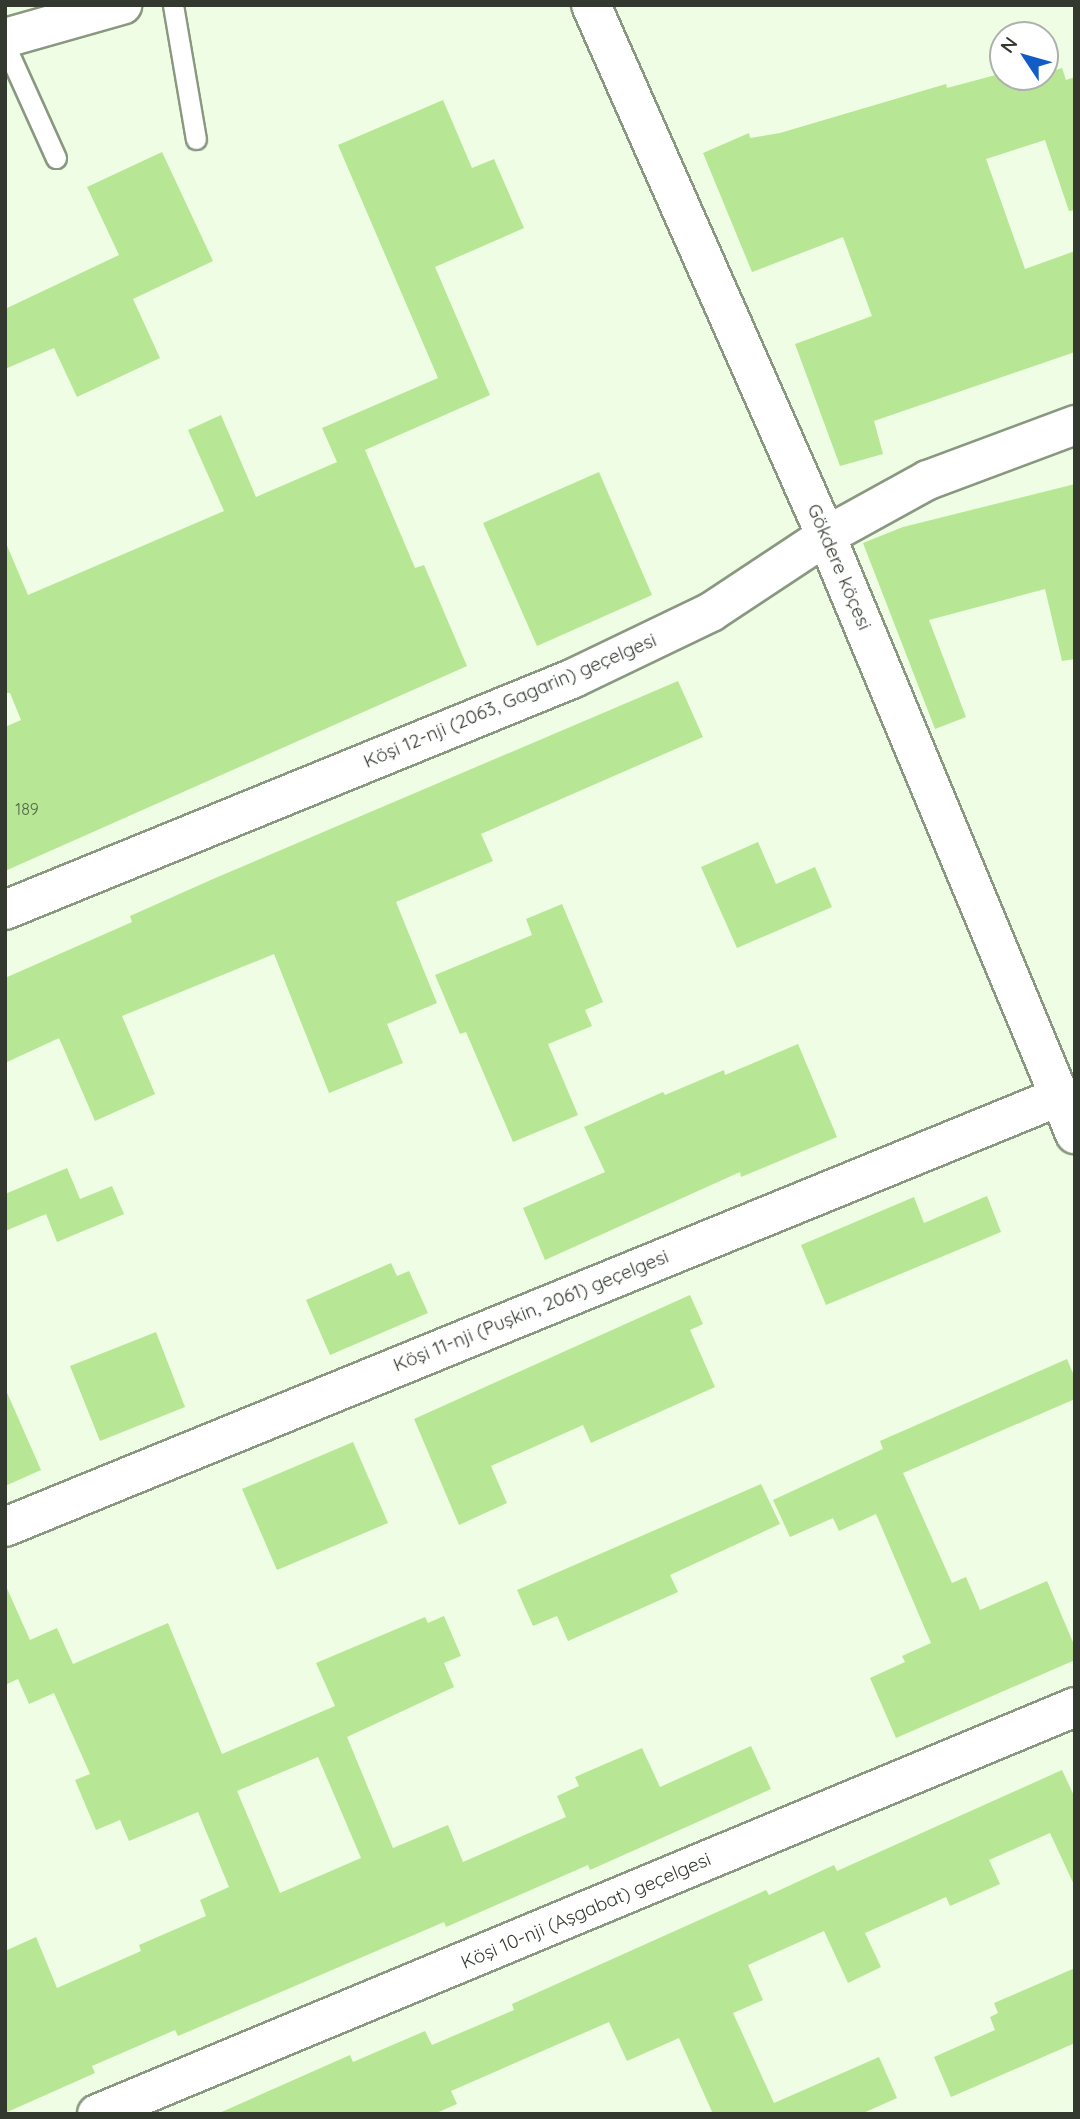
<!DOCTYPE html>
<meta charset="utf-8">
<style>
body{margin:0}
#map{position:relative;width:1080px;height:2119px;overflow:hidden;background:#eefde4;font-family:Quicksand,sans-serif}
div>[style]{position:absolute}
.building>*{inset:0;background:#b7e794}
.roads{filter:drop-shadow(2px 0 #8a9881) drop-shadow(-2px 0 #8a9881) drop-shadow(0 2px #8a9881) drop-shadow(0 -2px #8a9881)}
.lane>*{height:19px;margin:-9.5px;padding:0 9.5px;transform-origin:9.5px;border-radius:9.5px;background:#fff}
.street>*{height:38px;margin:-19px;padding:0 19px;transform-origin:19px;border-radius:19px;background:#fff}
span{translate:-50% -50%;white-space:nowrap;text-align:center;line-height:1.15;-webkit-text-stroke:6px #fff;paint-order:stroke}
.number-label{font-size:16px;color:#546448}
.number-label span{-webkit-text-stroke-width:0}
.street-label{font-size:19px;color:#33392f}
.frame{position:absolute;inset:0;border:7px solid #33392f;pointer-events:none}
.north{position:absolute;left:989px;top:21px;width:70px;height:70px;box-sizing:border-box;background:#fff;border:2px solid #adb0ac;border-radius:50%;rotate:306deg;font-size:19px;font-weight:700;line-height:28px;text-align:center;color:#33392f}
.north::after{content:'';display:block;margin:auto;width:24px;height:32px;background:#125cc7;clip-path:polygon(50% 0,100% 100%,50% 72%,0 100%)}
</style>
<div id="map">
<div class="building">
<i style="clip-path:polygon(1047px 64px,1049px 72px,1062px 68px,1066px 80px,1075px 77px,1075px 210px,1069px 211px,1045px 140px,986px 159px,1025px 269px,1075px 251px,1075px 352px,874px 421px,883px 454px,840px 466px,795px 344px,872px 316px,843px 237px,752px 272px,703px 153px,749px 133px,750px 138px,780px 133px,946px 84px,947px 88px,1003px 73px,1003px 79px,1045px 77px)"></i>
<i style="clip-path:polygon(443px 100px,472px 168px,494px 159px,524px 228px,435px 267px,490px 395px,365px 450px,415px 568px,424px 565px,467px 666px,5px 871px,5px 727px,21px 720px,10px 693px,5px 693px,5px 541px,28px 595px,224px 511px,188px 430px,221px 415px,256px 497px,337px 462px,322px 428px,438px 378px,338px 145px)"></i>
<i style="clip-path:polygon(162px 152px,213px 261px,133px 299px,160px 358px,77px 397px,54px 348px,5px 369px,5px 309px,119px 255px,87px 187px)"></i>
<i style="clip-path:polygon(599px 472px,652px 595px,537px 646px,483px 523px)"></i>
<i style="clip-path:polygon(1075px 484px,1075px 659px,1062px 661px,1045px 589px,929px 620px,966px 717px,935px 729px,863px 543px,903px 527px)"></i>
<i style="clip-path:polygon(678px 681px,703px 737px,481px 834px,493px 861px,396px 902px,437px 1003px,387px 1024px,403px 1063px,329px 1093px,274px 954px,122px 1016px,155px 1094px,95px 1121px,59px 1038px,5px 1063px,5px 978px,132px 922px,130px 916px,213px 879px)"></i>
<i style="clip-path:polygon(758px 842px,776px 884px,815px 867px,832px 907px,737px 948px,701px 867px)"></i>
<i style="clip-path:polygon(562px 904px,603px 1002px,585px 1010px,592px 1026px,548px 1044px,578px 1115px,513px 1142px,466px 1032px,460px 1034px,435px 975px,532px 935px,526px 919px)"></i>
<i style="clip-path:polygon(798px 1044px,837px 1137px,741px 1177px,740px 1172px,545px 1260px,523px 1208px,605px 1172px,584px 1127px,663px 1092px,665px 1095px,724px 1070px,725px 1075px)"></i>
<i style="clip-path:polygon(67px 1168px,80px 1199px,112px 1186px,124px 1214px,57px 1242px,46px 1214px,5px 1231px,5px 1194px)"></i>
<i style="clip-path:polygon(987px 1196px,1001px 1232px,826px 1305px,801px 1245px,914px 1197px,924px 1223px)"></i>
<i style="clip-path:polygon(391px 1263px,397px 1276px,409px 1271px,428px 1313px,330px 1355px,306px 1300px)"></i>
<i style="clip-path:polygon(690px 1295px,703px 1324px,690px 1330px,715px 1387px,591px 1443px,583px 1425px,491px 1466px,507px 1503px,459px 1525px,414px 1419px)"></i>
<i style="clip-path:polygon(156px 1332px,185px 1407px,100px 1441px,70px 1366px)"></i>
<i style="clip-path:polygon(1067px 1359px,1075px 1378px,1075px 1399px,903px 1473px,952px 1583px,966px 1577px,980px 1610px,1047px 1581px,1075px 1647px,1075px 1660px,896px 1738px,870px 1678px,905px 1662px,902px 1656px,931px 1643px,876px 1514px,839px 1531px,833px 1518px,790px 1537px,773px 1500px,883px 1449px,880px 1441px)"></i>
<i style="clip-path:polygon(5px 1388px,41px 1470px,5px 1486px)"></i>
<i style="clip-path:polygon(353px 1442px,388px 1523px,277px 1570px,242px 1489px)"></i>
<i style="clip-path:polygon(761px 1484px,780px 1524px,670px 1575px,678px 1592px,568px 1641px,557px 1616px,533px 1626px,517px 1590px)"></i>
<i style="clip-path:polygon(evenodd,5px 1584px,30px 1640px,57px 1628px,73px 1664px,168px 1623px,222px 1754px,335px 1706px,316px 1663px,425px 1617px,428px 1623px,444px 1616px,461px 1656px,444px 1663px,454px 1687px,347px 1737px,393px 1848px,448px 1825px,463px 1862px,566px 1817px,557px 1796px,579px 1786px,575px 1777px,642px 1748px,660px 1787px,751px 1746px,771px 1789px,590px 1870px,588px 1865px,446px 1927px,444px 1922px,178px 2036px,175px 2030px,92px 2066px,95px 2073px,5px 2113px,5px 1951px,36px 1937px,57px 1988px,141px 1951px,139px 1945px,206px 1916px,200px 1900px,229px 1887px,198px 1812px,129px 1841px,120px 1820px,96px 1830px,75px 1780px,90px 1774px,54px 1693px,29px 1704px,18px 1679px,5px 1685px,5px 1584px,318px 1757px,361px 1858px,280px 1893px,237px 1791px,318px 1757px)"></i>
<i style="clip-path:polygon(1062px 1770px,1075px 1798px,1075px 1887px,1050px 1833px,989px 1860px,1000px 1884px,950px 1906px,946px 1897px,865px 1933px,881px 1967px,848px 1983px,824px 1931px,748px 1965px,763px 2000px,733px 2013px,774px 2103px,879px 2057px,897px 2098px,861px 2114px,713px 2114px,679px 2038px,627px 2061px,609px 2022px,451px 2091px,457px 2104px,434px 2114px,217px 2114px,350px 2055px,353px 2062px,425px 2031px,432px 2045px,514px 2010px,512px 2004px,766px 1890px,769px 1895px,834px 1865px,837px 1871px)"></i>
<i style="clip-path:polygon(1075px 1968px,1075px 2043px,951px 2097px,934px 2057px,995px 2030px,990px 2017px,998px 2013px,994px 2003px)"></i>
</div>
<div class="roads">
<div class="lane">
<i style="left:173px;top:5px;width:136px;rotate:80.3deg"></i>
<i style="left:5px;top:45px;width:124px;rotate:65.7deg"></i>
</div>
<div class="street">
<i style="left:591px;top:5px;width:581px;rotate:66.13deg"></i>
<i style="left:826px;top:536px;width:648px;rotate:67.39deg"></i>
<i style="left:5px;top:38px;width:122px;rotate:-15.8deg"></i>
<i style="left:5px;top:910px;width:614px;rotate:-22.18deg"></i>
<i style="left:574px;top:678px;width:152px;rotate:-25.7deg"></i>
<i style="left:711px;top:612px;width:138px;rotate:-33.5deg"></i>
<i style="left:826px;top:536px;width:116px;rotate:-28.8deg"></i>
<i style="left:928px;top:480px;width:157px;rotate:-20.5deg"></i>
<i style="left:5px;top:1527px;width:1137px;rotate:-22.21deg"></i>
<i style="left:97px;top:2114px;width:1059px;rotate:-22.59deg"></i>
</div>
</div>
<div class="number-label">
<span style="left:27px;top:809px">189</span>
</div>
<div class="street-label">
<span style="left:839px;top:567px;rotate:67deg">Gökdere köçesi</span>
<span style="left:510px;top:701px;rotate:-23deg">Köşi 12-nji (2063, Gagarin) geçelgesi</span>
<span style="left:531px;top:1311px;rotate:-22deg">Köşi 11-nji (Puşkin, 2061) geçelgesi</span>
<span style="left:586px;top:1911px;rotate:-23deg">Köşi 10-nji (Aşgabat) geçelgesi</span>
</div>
<div class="frame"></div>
<div class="north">N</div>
</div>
